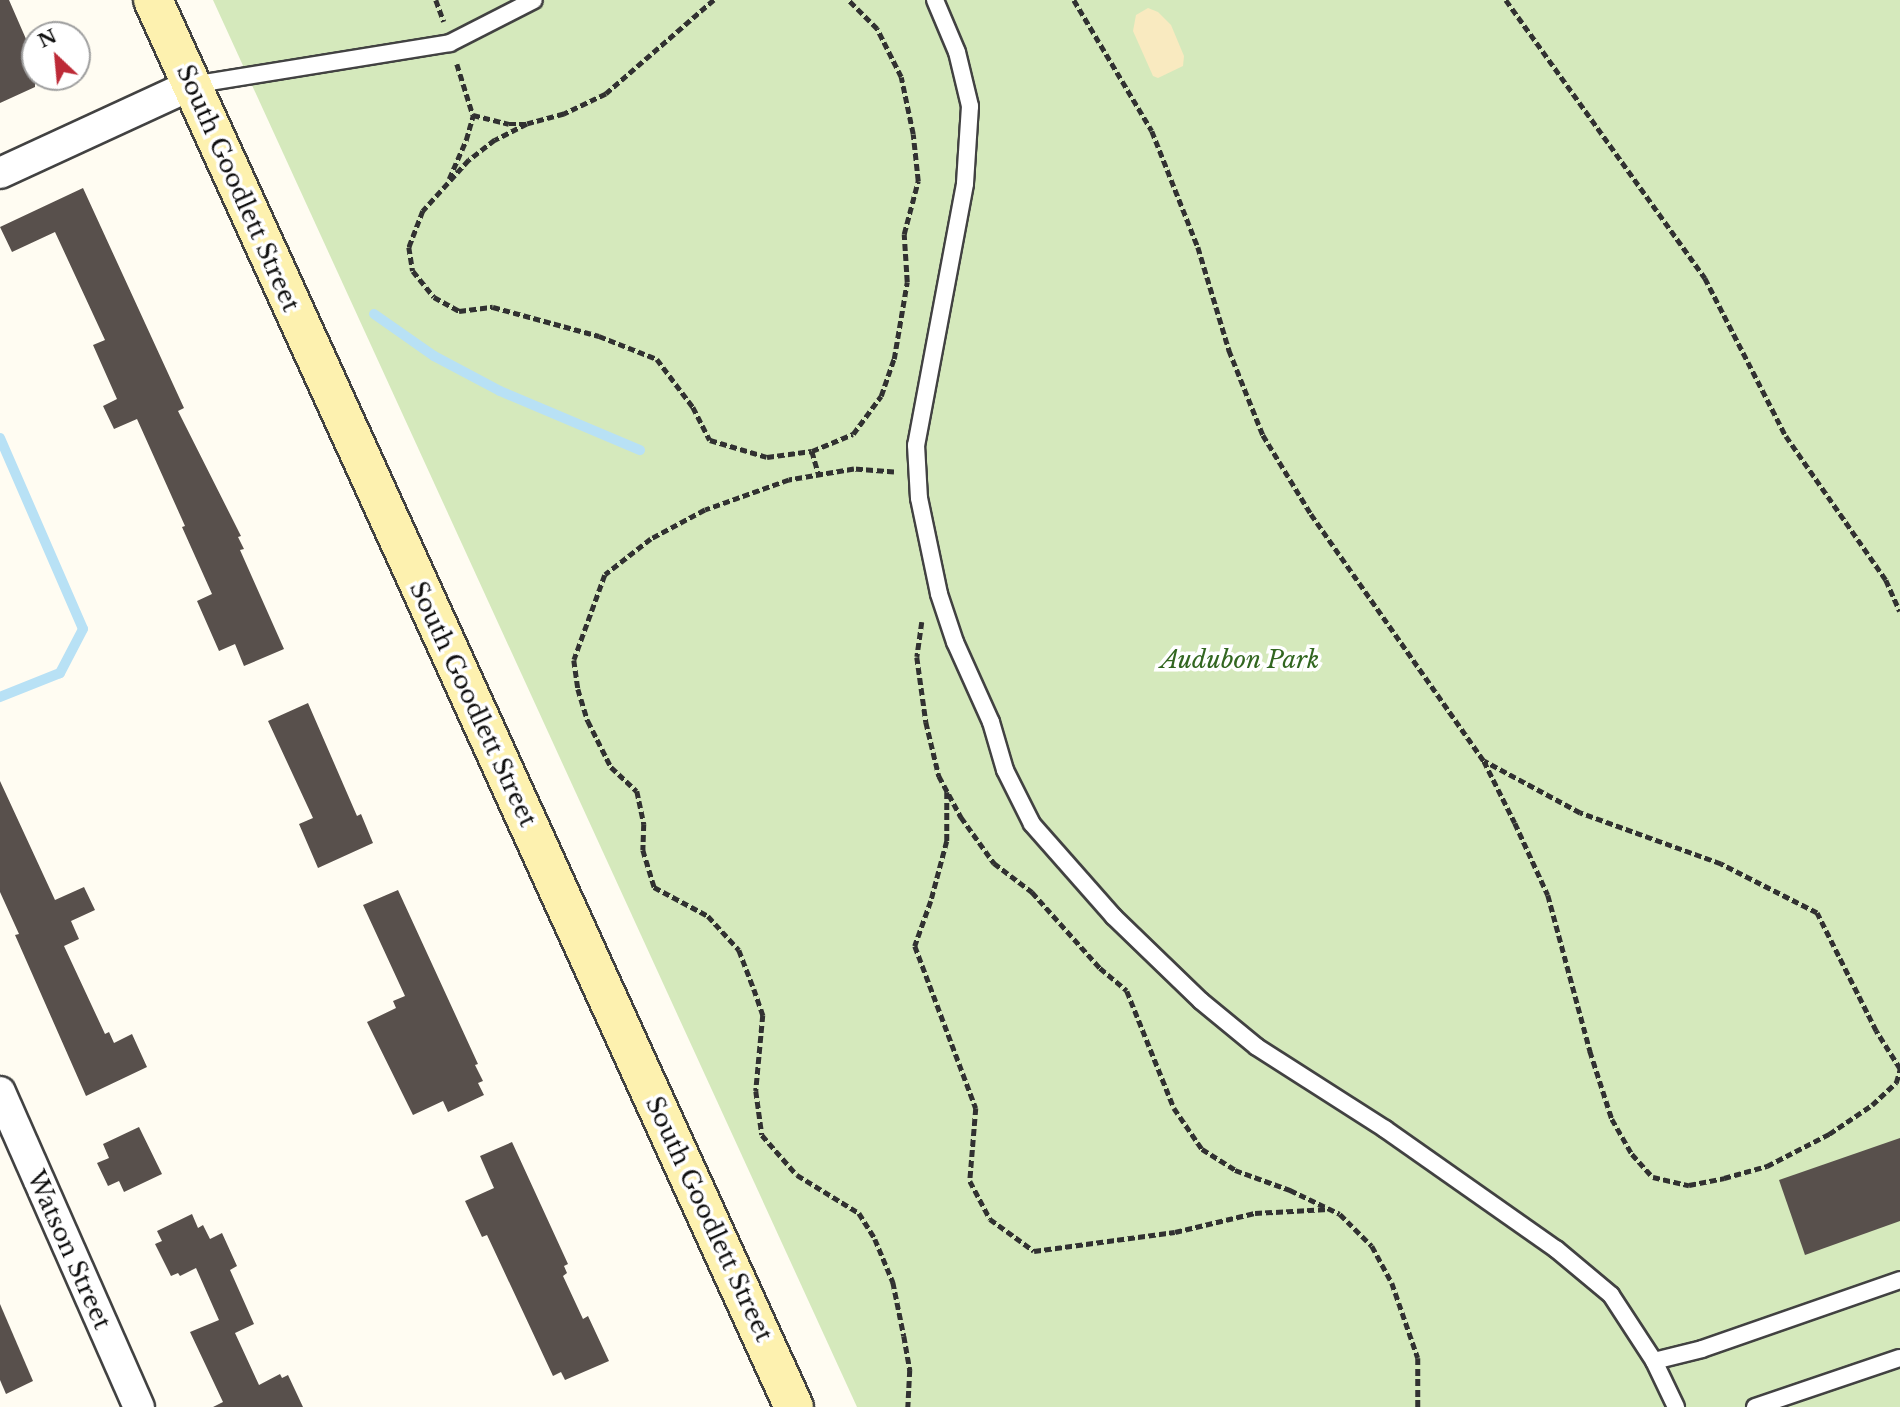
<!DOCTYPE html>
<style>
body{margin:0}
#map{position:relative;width:1900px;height:1407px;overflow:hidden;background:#fffcf2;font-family:"Libre Baskerville",serif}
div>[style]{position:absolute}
.green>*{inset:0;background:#d5e9bc}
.sand>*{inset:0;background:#f9eac0}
.stream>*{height:10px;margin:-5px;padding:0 5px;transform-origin:5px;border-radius:5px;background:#b8e1f5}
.building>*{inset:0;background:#58504c}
.path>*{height:4.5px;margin-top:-2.25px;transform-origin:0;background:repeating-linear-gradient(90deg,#313131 0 7px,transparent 0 10.5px)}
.roads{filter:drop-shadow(2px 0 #424242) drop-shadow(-2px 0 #424242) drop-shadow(0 2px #424242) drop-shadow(0 -2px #424242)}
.lane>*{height:16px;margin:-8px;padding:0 8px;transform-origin:8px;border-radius:8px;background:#fff}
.street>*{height:30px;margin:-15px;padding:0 15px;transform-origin:15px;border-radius:15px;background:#fff}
.secondary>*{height:38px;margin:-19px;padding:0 19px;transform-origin:19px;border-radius:19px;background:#fdf1af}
span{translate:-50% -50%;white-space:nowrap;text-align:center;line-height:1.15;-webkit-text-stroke:7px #fff;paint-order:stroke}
.street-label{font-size:24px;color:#0f0f0f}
.park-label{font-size:24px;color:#326620;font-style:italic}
.north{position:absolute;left:21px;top:21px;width:70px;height:70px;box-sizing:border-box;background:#fff;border:2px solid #9f9f9f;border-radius:50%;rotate:334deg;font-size:19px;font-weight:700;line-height:28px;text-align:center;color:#0f0f0f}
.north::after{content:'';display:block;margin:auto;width:24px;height:32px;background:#bd2a37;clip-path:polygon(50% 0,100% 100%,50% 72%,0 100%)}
</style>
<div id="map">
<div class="green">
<i style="clip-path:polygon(213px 0,1900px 0,1900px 1407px,857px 1407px)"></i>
</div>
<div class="sand">
<i style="clip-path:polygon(1148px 8px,1158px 12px,1171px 25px,1184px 56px,1183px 66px,1158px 78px,1153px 76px,1133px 31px,1136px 15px)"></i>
</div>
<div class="stream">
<i style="left:374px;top:314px;width:73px;rotate:35deg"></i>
<i style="left:434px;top:356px;width:75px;rotate:27.9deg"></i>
<i style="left:500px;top:391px;width:152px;rotate:22.9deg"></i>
<i style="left:0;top:438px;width:208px;rotate:66.5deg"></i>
<i style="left:83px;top:629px;width:50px;rotate:117.6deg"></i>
<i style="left:60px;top:673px;width:65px;rotate:158.2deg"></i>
</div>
<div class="building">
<i style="clip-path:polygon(0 0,9px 0,26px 39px,35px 34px,35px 87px,0 103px)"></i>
<i style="clip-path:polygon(83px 188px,184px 408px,178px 411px,241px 536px,238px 537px,244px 549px,240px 550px,284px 649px,244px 666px,235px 644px,219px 651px,197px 601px,212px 594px,182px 527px,185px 526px,137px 419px,114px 429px,103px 406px,117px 399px,93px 345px,105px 340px,55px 232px,12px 252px,0 227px)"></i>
<i style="clip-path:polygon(308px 703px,357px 816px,361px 814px,373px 843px,318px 868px,299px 824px,313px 818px,268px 721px)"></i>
<i style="clip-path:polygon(0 781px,55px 900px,84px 887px,95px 910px,71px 921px,79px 939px,64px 946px,105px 1034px,109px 1032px,114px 1043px,132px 1034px,147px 1067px,86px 1096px,15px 935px,19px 934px,0 892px)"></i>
<i style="clip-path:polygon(398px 890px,478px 1064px,475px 1065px,483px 1081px,478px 1083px,484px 1095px,448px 1112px,443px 1101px,413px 1115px,367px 1022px,396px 1008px,393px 1001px,405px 996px,363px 905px)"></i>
<i style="clip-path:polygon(139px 1127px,162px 1174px,124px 1192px,119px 1181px,108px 1186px,97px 1163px,109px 1158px,103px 1144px)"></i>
<i style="clip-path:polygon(1900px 1138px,1900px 1221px,1805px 1255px,1779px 1180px)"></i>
<i style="clip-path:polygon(512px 1142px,568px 1264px,564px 1266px,567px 1273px,563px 1276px,583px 1319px,588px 1316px,609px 1361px,565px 1380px,561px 1372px,553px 1376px,487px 1235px,482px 1237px,465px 1201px,494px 1188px,480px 1156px)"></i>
<i style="clip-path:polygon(192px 1214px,198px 1228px,203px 1225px,210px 1239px,222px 1233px,237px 1266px,230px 1270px,254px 1324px,235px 1333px,259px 1385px,280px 1374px,282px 1378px,288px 1375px,303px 1407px,213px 1407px,223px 1402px,190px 1332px,219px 1320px,196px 1268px,180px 1276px,178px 1273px,171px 1276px,155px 1244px,162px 1241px,157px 1231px)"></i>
<i style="clip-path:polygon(0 1304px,33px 1381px,6px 1394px,0 1380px)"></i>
</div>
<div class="path">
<i style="left:436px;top:0;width:23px;rotate:70deg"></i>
<i style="left:714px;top:0;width:143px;rotate:139deg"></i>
<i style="left:606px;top:94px;width:47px;rotate:154.5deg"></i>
<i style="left:564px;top:114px;width:38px;rotate:165deg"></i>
<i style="left:527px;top:124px;width:36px;rotate:153deg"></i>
<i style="left:495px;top:140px;width:33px;rotate:142deg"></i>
<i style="left:469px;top:160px;width:69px;rotate:132deg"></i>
<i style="left:423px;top:211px;width:39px;rotate:111deg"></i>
<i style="left:409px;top:247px;width:24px;rotate:81deg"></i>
<i style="left:413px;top:271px;width:33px;rotate:51deg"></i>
<i style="left:434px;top:297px;width:29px;rotate:29deg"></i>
<i style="left:459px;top:311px;width:34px;rotate:-7deg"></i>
<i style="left:493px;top:307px;width:110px;rotate:15.3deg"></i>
<i style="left:599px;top:336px;width:62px;rotate:21.6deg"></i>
<i style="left:657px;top:359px;width:60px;rotate:53.1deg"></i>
<i style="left:693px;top:407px;width:37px;rotate:63deg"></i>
<i style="left:710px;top:440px;width:59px;rotate:16.6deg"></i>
<i style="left:767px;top:457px;width:45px;rotate:-7.6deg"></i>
<i style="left:812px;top:451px;width:44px;rotate:-22.5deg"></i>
<i style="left:853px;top:434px;width:47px;rotate:-53.6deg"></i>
<i style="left:881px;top:396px;width:39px;rotate:-71deg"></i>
<i style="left:894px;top:359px;width:78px;rotate:-80.4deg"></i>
<i style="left:907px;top:282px;width:48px;rotate:-93.6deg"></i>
<i style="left:904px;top:234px;width:55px;rotate:-75.2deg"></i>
<i style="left:918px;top:181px;width:47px;rotate:-96.1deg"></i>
<i style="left:913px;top:134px;width:58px;rotate:-101.9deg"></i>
<i style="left:901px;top:77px;width:54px;rotate:-116.6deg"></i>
<i style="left:877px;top:29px;width:41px;rotate:-135deg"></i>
<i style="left:1074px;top:0;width:152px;rotate:59.2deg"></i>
<i style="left:1152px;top:131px;width:125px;rotate:68.4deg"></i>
<i style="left:1198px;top:247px;width:108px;rotate:73.2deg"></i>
<i style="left:1229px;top:350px;width:92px;rotate:68.2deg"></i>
<i style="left:1263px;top:435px;width:92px;rotate:58.7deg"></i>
<i style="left:1311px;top:514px;width:302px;rotate:55deg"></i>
<i style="left:1484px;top:761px;width:69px;rotate:63.4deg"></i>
<i style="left:1515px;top:823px;width:79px;rotate:65.4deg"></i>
<i style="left:1548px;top:895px;width:162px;rotate:74.9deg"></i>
<i style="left:1590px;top:1051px;width:71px;rotate:72.1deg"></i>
<i style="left:1612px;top:1119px;width:40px;rotate:60.3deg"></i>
<i style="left:1632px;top:1154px;width:31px;rotate:48deg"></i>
<i style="left:1653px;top:1177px;width:37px;rotate:13deg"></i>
<i style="left:1689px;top:1185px;width:36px;rotate:-11deg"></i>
<i style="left:1724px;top:1178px;width:45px;rotate:-15.6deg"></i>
<i style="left:1767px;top:1166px;width:70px;rotate:-27.3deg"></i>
<i style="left:1829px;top:1134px;width:52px;rotate:-34deg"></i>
<i style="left:1872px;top:1105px;width:33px;rotate:-43deg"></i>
<i style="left:1896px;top:1083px;width:15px;rotate:-74deg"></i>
<i style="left:1900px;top:1069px;width:45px;rotate:-122.3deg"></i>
<i style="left:1876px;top:1031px;width:132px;rotate:-116.6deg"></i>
<i style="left:1817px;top:913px;width:108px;rotate:-153deg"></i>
<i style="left:1721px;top:864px;width:150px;rotate:-160.1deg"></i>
<i style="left:1580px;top:813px;width:109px;rotate:-151.6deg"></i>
<i style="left:1506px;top:0;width:342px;rotate:54.4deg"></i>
<i style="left:1705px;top:278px;width:178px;rotate:62.9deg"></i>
<i style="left:1786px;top:436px;width:175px;rotate:55.2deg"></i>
<i style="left:1886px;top:580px;width:34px;rotate:66deg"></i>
<i style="left:457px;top:64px;width:53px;rotate:72.6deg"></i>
<i style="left:473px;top:115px;width:37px;rotate:14deg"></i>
<i style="left:509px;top:124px;width:17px"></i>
<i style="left:449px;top:179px;width:43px;rotate:-66.4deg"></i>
<i style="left:466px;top:140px;width:26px;rotate:-74deg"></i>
<i style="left:812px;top:451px;width:25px;rotate:74deg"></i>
<i style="left:894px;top:472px;width:40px;rotate:-175.7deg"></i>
<i style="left:854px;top:469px;width:66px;rotate:170.4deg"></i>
<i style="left:789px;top:480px;width:89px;rotate:160.3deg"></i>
<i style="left:705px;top:510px;width:61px;rotate:151.8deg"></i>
<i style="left:651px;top:539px;width:58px;rotate:142deg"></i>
<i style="left:605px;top:575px;width:90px;rotate:110deg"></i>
<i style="left:574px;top:660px;width:29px;rotate:82deg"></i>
<i style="left:578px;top:689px;width:34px;rotate:73deg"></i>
<i style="left:588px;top:721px;width:51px;rotate:63.4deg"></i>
<i style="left:611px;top:767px;width:35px;rotate:43deg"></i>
<i style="left:637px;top:791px;width:34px;rotate:78deg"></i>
<i style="left:644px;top:824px;width:26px;rotate:92deg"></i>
<i style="left:643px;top:850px;width:39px;rotate:73deg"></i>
<i style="left:654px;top:887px;width:61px;rotate:28.2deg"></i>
<i style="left:708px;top:916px;width:46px;rotate:47.6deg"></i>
<i style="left:739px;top:950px;width:42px;rotate:69deg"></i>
<i style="left:754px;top:989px;width:28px;rotate:71deg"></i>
<i style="left:763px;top:1015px;width:76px;rotate:95.3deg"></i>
<i style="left:756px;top:1091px;width:44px;rotate:82.2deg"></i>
<i style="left:762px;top:1135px;width:53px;rotate:48.8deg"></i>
<i style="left:797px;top:1175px;width:73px;rotate:31.5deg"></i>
<i style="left:859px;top:1213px;width:31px;rotate:58deg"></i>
<i style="left:875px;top:1239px;width:47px;rotate:67.3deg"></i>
<i style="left:893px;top:1282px;width:55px;rotate:78.5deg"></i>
<i style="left:904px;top:1336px;width:35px;rotate:80deg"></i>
<i style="left:910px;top:1370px;width:37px;rotate:93deg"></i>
<i style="left:922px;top:622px;width:35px;rotate:98deg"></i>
<i style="left:917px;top:657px;width:66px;rotate:82.1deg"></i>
<i style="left:926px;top:722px;width:56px;rotate:76.5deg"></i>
<i style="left:939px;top:776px;width:47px;rotate:61.8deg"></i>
<i style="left:961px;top:817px;width:57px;rotate:54.3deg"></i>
<i style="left:994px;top:863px;width:48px;rotate:37.3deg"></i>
<i style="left:1032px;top:892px;width:102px;rotate:48.2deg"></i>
<i style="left:1100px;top:968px;width:35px;rotate:40deg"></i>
<i style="left:1127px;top:991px;width:126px;rotate:68.1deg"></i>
<i style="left:1174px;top:1108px;width:50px;rotate:55.7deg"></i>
<i style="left:1202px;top:1149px;width:39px;rotate:32deg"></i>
<i style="left:1235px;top:1170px;width:59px;rotate:20deg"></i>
<i style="left:1290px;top:1190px;width:55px;rotate:25.6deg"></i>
<i style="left:1340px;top:1214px;width:45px;rotate:45deg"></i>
<i style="left:1372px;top:1246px;width:42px;rotate:61.6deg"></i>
<i style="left:1392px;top:1283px;width:79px;rotate:70.9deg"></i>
<i style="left:1418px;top:1358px;width:49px;rotate:90deg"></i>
<i style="left:947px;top:792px;width:49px;rotate:90deg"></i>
<i style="left:947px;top:841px;width:62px;rotate:104.9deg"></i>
<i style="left:931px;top:901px;width:48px;rotate:109.6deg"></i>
<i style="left:915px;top:946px;width:173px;rotate:69.4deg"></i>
<i style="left:976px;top:1108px;width:73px;rotate:94.7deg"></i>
<i style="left:970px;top:1181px;width:43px;rotate:62.2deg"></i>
<i style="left:990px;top:1219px;width:54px;rotate:36deg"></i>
<i style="left:1034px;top:1251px;width:142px;rotate:-7.7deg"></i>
<i style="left:1175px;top:1232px;width:82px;rotate:-13.4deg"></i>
<i style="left:1255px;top:1213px;width:73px;rotate:-3.1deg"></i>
</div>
<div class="roads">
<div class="lane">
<i style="left:935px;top:0;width:56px;rotate:67.1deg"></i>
<i style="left:957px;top:52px;width:56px;rotate:76.5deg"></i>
<i style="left:970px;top:106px;width:78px;rotate:93.7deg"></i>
<i style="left:965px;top:184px;width:266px;rotate:100.6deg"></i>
<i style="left:916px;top:445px;width:53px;rotate:86.8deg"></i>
<i style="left:919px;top:498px;width:98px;rotate:78.2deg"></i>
<i style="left:939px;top:594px;width:51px;rotate:71.6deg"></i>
<i style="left:955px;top:642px;width:88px;rotate:65.8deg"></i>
<i style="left:991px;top:722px;width:50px;rotate:73.7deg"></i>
<i style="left:1005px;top:770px;width:60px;rotate:63.4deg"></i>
<i style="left:1032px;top:824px;width:123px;rotate:48.6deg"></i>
<i style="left:1113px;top:916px;width:122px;rotate:44deg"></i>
<i style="left:1201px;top:1001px;width:72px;rotate:39.4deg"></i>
<i style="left:1257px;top:1047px;width:152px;rotate:32.6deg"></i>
<i style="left:1385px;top:1129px;width:209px;rotate:35.1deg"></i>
<i style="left:1556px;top:1249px;width:72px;rotate:39.9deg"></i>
<i style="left:1611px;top:1295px;width:79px;rotate:56.9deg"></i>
<i style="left:1654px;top:1361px;width:51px;rotate:64.4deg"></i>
<i style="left:191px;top:85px;width:262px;rotate:-9.2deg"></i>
<i style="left:450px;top:43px;width:94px;rotate:-27.1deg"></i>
<i style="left:1654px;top:1361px;width:49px;rotate:-14deg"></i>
<i style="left:1702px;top:1349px;width:210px;rotate:-19.2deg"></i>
<i style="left:1755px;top:1407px;width:153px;rotate:-18.7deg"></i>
</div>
<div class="street">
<i style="left:0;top:173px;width:210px;rotate:-24.7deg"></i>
<i style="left:0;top:1092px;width:344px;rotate:66.2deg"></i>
</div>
<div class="secondary">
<i style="left:153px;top:0;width:1546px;rotate:65.51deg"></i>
</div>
</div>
<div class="street-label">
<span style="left:238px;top:188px;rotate:66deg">South Goodlett Street</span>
<span style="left:473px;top:704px;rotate:65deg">South Goodlett Street</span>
<span style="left:709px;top:1219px;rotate:65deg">South Goodlett Street</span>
<span style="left:69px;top:1250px;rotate:66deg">Watson Street</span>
</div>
<div class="park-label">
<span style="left:1240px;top:660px">Audubon Park</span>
</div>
<div class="north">N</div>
</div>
